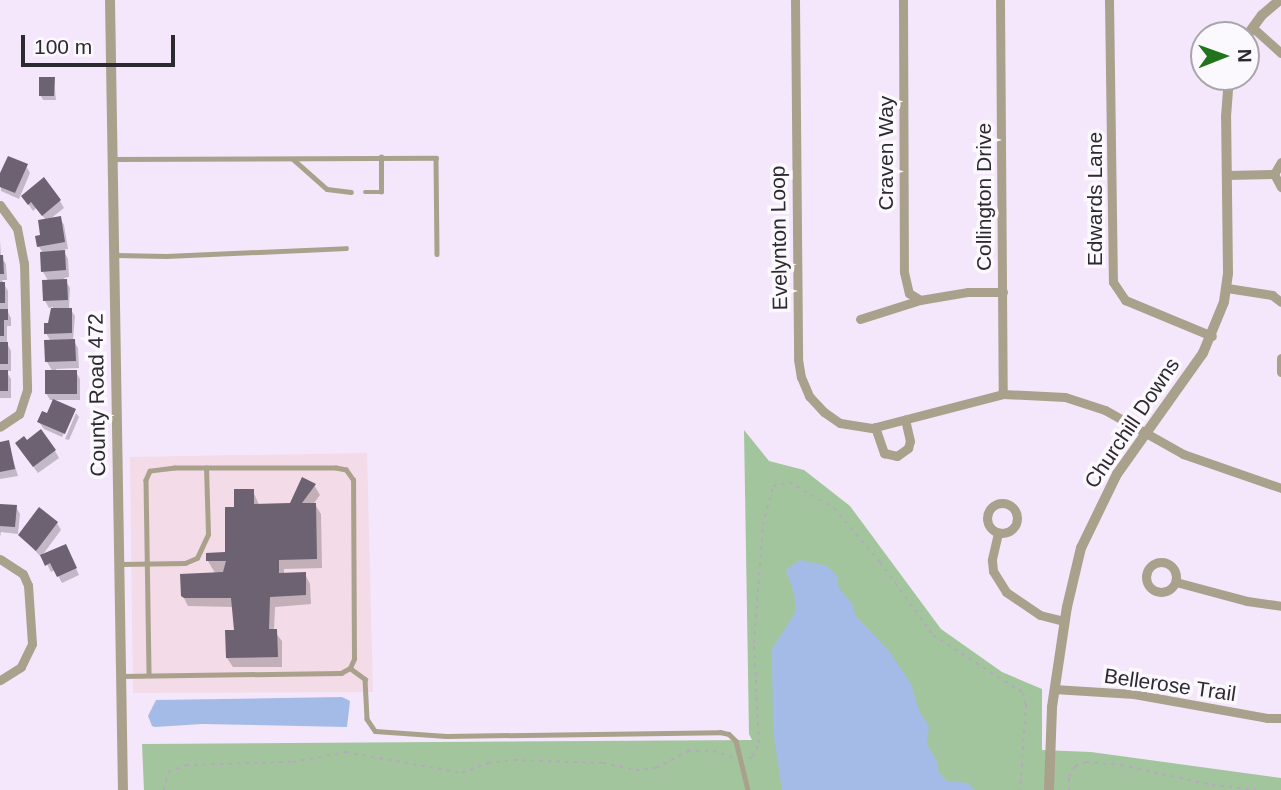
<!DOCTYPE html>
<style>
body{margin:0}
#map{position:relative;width:1281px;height:790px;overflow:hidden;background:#f4e7fb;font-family:Arial,sans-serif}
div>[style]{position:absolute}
.medical>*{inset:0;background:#f3dbe7}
.green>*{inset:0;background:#a2c59e}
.water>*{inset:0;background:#a4bbe8}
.shadow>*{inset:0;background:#0003}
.building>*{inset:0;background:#6c6272}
.path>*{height:2px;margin-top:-1px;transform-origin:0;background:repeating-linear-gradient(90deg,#b4aaba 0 3.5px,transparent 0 8.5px)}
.service>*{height:4.5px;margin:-2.25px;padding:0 2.25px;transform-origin:2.25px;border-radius:2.25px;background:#aaa18c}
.minor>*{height:9px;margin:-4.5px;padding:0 4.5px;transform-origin:4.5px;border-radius:4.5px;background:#aaa18c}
.minor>.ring{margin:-4.5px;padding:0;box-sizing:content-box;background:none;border:9px solid #aaa18c;border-radius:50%}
.tertiary>*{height:10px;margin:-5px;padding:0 5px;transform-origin:5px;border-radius:5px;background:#aaa18c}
span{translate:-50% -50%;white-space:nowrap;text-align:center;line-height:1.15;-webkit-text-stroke:7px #fbf9fd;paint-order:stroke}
.street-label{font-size:21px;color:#2d2930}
.north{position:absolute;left:1190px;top:21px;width:70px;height:70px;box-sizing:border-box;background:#fbf9fd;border:2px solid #a9a6ab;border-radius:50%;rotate:89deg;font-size:19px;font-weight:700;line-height:28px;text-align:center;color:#2d2930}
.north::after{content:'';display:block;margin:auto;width:24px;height:32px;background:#22741c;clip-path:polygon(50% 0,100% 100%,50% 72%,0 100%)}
.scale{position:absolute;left:21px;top:35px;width:154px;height:32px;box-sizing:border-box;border:4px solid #2d2930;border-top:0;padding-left:9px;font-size:21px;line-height:24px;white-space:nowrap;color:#2d2930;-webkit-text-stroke:5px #fbf9fd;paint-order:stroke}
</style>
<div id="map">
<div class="medical">
<i style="clip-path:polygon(367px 453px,373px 692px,133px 693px,130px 457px)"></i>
</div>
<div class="green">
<i style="clip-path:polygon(744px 430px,769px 461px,804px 470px,850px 506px,941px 629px,1002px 672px,1042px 689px,1042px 750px,1091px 752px,1281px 778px,1281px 790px,144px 790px,142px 744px,752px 740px,749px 734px)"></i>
</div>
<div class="water">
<i style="clip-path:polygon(800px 560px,827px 566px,836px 574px,839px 588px,852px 604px,855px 615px,889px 651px,911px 684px,919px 711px,929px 726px,927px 745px,936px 759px,939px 773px,947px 781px,967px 783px,975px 790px,782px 790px,773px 730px,772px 649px,796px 611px,794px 593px,786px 570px)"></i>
<i style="clip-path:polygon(342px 697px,350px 701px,347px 727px,202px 724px,155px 727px,152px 726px,148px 716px,156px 700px)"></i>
</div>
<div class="shadow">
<i style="clip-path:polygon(54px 79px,56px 100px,43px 100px,41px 96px)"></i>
<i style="clip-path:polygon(26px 166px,30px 173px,19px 199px,1px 191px,0 177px)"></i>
<i style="clip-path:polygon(23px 196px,60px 201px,64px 208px,49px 220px,60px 218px,64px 225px,68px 249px,63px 250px,68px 259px,69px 277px,64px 278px,70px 288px,69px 307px,75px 316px,73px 340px,78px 348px,79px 368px,56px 369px,56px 372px,76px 372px,80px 379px,80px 400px,50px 400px,46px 393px,53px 372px,47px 362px,51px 342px,46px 333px,53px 307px,49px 308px,45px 301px,49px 282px,43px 272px,43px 253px,39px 247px,46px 220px,36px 208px,33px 211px)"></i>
<i style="clip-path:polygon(0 240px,1px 257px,6px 264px,7px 280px,2px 280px,8px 291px,8px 312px,11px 318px,11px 326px,7px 326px,7px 343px,11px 351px,11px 371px,6px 371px,11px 379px,11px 398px,0 398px)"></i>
<i style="clip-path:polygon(75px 410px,62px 437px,44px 429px,39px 422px)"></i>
<i style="clip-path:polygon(76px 413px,79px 417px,69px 440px,65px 439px)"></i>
<i style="clip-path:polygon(8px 442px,18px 476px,0 479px,0 447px)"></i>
<i style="clip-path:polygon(27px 442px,55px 451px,59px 458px,38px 473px,21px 451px)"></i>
<i style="clip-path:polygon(314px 485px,320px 495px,314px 503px,321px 514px,322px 568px,284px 569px,284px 574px,305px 574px,310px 584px,311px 604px,275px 607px,274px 631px,282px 641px,282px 667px,233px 667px,227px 658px,236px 632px,234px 607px,188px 606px,183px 596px,215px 573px,208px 561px,227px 554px,236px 508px,253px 491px,259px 505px,291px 505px)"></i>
<i style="clip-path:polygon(0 505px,16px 507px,20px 514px,18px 534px,1px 532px,0 537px)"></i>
<i style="clip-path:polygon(57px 523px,61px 530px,41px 557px,20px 535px)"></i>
<i style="clip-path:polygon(69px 553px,79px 575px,62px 583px,55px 570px,51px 572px,43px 556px)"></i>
</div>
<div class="building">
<i style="clip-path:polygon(39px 77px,55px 77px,54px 96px,39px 96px)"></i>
<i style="clip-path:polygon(8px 156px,28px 164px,15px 193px,0 187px,0 173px)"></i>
<i style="clip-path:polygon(44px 177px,61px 200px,42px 216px,31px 202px,28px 205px,21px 196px)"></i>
<i style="clip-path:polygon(61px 216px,65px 242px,37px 247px,35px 236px,40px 235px,38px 220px)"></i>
<i style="clip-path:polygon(65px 250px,66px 270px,41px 272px,40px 252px)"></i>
<i style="clip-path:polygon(0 255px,3px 255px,4px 274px,0 274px)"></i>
<i style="clip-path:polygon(67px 279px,68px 300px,43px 301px,42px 280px)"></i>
<i style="clip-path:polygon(0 282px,5px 282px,5px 303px,0 303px)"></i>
<i style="clip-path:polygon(51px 308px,72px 308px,72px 333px,44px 334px,44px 323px,48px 323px)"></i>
<i style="clip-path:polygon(0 309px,8px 309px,8px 320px,4px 320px,4px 336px,0 336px)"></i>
<i style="clip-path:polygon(75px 339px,76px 361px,45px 362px,44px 340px)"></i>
<i style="clip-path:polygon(0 342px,8px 342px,8px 364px,0 364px)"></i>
<i style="clip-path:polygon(0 370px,8px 370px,8px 391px,0 391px)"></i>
<i style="clip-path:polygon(45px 370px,77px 370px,77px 394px,45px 394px)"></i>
<i style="clip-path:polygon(53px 399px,76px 409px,65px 434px,37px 422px,42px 411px,47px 413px)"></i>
<i style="clip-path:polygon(41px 429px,56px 450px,33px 467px,15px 443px,24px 436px,27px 440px)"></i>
<i style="clip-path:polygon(9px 440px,15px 469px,0 472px,0 442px)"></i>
<i style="clip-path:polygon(302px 477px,316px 484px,302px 503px,316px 503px,317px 559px,279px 560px,279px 573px,306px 572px,306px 595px,270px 597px,269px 629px,277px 629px,278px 657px,226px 658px,225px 630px,234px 630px,231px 598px,184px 598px,181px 596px,180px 574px,223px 572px,226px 561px,206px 561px,206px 553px,225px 552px,225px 507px,234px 507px,234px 489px,254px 489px,254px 504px,290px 503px)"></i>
<i style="clip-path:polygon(0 504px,17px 505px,15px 527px,0 526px)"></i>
<i style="clip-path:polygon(39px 507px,58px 522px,36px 551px,18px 535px)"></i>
<i style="clip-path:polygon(66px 544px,77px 568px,57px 577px,50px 563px,45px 566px,40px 555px)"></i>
</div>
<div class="path">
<i style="left:749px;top:758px;width:4px;rotate:-14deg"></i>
<i style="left:753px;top:757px;width:15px;rotate:-67deg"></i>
<i style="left:759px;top:743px;width:100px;rotate:-92.9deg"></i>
<i style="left:754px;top:643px;width:118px;rotate:-85.6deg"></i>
<i style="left:763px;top:525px;width:40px;rotate:-75.6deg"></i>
<i style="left:773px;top:486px;width:16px;rotate:-14deg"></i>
<i style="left:789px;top:482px;width:52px;rotate:30deg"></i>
<i style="left:834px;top:508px;width:71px;rotate:49.6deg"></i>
<i style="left:880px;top:562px;width:90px;rotate:54deg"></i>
<i style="left:933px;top:635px;width:107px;rotate:32.8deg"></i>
<i style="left:1023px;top:693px;width:11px;rotate:75deg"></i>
<i style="left:1026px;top:704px;width:86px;rotate:94deg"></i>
<i style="left:164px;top:790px;width:18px;rotate:-77deg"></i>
<i style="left:168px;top:772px;width:19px;rotate:-21deg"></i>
<i style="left:186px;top:765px;width:107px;rotate:-1.6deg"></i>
<i style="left:293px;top:762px;width:54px;rotate:-10.7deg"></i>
<i style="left:346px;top:752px;width:118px;rotate:10.3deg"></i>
<i style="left:462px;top:773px;width:28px;rotate:-21deg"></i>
<i style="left:488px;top:763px;width:26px;rotate:-7deg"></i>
<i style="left:514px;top:760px;width:89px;rotate:1.9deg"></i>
<i style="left:603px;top:763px;width:34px;rotate:12deg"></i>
<i style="left:636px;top:770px;width:20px;rotate:-6deg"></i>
<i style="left:656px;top:768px;width:36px;rotate:-28deg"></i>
<i style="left:688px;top:751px;width:25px"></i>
<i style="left:713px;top:751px;width:22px;rotate:18deg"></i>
<i style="left:1069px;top:790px;width:13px;rotate:-90deg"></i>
<i style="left:1069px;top:777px;width:13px;rotate:-61deg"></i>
<i style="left:1075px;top:766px;width:12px;rotate:-20deg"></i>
<i style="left:1086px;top:762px;width:35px;rotate:5deg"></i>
<i style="left:1121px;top:765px;width:93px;rotate:12.4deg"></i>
<i style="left:1212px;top:785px;width:44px;rotate:6.5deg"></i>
</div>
<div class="service">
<i style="left:113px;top:159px;width:323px;rotate:-0.2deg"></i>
<i style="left:436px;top:158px;width:96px;rotate:89.4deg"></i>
<i style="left:293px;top:159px;width:45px;rotate:41.4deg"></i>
<i style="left:327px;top:189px;width:24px;rotate:7deg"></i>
<i style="left:365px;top:192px;width:16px"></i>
<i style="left:381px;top:192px;width:35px;rotate:-90deg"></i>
<i style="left:115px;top:255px;width:51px;rotate:1.1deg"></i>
<i style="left:166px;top:256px;width:180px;rotate:-2.5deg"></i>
<i style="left:120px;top:564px;width:65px;rotate:-0.9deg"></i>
<i style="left:185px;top:563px;width:13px;rotate:-23deg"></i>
<i style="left:197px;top:558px;width:26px;rotate:-65deg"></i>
<i style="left:208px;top:534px;width:66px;rotate:-91.7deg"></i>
<i style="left:350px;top:668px;width:19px;rotate:36deg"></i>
<i style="left:365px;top:679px;width:40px;rotate:87.1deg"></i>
<i style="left:367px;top:719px;width:14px;rotate:56deg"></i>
<i style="left:375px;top:731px;width:71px;rotate:4deg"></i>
<i style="left:446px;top:736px;width:274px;rotate:-0.8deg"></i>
<i style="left:720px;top:732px;width:9px;rotate:13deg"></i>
<i style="left:729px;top:734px;width:10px;rotate:45deg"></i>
<i style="left:736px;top:741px;width:50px;rotate:76.2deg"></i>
<i style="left:121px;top:676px;width:220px;rotate:-0.8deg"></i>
<i style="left:341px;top:673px;width:10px;rotate:-29deg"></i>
<i style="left:350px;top:668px;width:10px;rotate:-66deg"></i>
<i style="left:354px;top:659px;width:179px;rotate:-90.3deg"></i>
<i style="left:353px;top:480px;width:12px;rotate:-125deg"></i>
<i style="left:346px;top:470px;width:10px;rotate:-169deg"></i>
<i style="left:336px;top:468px;width:161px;rotate:180deg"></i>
<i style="left:175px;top:468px;width:25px;rotate:173deg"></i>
<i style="left:150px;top:471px;width:10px;rotate:114deg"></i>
<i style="left:146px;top:480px;width:195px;rotate:89.1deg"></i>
</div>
<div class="minor">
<i style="left:795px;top:0;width:359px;rotate:89.5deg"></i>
<i style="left:798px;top:359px;width:18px;rotate:81deg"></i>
<i style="left:801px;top:377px;width:21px;rotate:67deg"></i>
<i style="left:809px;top:396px;width:22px;rotate:47deg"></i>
<i style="left:824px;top:412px;width:19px;rotate:35deg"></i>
<i style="left:840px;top:423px;width:32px;rotate:9deg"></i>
<i style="left:872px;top:428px;width:135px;rotate:-14.5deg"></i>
<i style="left:1003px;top:394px;width:62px;rotate:2.8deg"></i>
<i style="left:1065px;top:397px;width:42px;rotate:18deg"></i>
<i style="left:1105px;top:410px;width:90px;rotate:29.4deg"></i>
<i style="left:1183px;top:454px;width:104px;rotate:19.1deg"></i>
<i style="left:903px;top:0;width:272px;rotate:89.8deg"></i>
<i style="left:904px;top:272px;width:22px;rotate:77deg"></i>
<i style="left:909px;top:293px;width:13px;rotate:32deg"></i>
<i style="left:1000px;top:0;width:394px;rotate:89.6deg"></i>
<i style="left:1109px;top:0;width:282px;rotate:89.2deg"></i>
<i style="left:1113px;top:282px;width:22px;rotate:56deg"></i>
<i style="left:1125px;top:300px;width:94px;rotate:22.5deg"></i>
<i style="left:1252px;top:27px;width:39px;rotate:42deg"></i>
<i style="left:1281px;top:162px;width:14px;rotate:120deg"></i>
<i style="left:1274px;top:174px;width:15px;rotate:62deg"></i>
<i style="left:1227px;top:175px;width:47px;rotate:-1.2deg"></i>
<i style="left:0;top:205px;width:29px;rotate:54deg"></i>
<i style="left:17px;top:228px;width:36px;rotate:79deg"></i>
<i style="left:24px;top:263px;width:127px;rotate:88.6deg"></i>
<i style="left:27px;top:390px;width:25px;rotate:108deg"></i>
<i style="left:19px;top:414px;width:23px;rotate:146deg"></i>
<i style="left:1227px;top:288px;width:46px;rotate:8.8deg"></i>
<i style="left:1272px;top:295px;width:11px;rotate:38deg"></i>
<i style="left:860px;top:319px;width:63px;rotate:-17.6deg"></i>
<i style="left:920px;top:300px;width:49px;rotate:-9.5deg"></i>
<i style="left:968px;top:292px;width:35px"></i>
<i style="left:1281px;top:358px;width:14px;rotate:90deg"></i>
<i style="left:875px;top:427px;width:28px;rotate:71deg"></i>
<i style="left:884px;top:453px;width:13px;rotate:13deg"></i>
<i style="left:897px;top:456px;width:14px;rotate:-36deg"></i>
<i style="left:908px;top:448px;width:7px;rotate:-74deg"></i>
<i style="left:910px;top:441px;width:22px;rotate:-103deg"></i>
<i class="ring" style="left:987px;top:503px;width:21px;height:21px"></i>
<i style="left:998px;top:533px;width:28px;rotate:103deg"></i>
<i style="left:992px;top:560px;width:11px;rotate:85deg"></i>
<i style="left:993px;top:571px;width:25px;rotate:58deg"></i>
<i style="left:1006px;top:592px;width:41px;rotate:34.1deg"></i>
<i style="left:1040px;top:615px;width:25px;rotate:14deg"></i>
<i style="left:0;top:559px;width:27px;rotate:33deg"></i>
<i style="left:23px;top:574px;width:12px;rotate:66deg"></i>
<i style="left:28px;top:585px;width:59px;rotate:86.1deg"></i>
<i style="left:32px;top:644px;width:25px;rotate:116deg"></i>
<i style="left:21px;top:667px;width:25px;rotate:148deg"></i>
<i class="ring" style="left:1146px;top:562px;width:21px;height:21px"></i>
<i style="left:1176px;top:582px;width:73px;rotate:15deg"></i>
<i style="left:1247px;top:601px;width:34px;rotate:8deg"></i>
<i style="left:1054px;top:689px;width:80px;rotate:3.6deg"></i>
<i style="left:1134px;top:694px;width:135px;rotate:10.2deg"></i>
<i style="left:1267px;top:718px;width:14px"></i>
</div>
<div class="tertiary">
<i style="left:110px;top:0;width:790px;rotate:89.06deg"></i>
<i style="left:1246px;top:37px;width:27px;rotate:-54deg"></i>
<i style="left:1262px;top:15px;width:23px;rotate:-40deg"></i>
<i style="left:1049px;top:790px;width:83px;rotate:-87.9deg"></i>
<i style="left:1052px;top:707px;width:101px;rotate:-81.5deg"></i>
<i style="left:1067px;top:607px;width:61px;rotate:-76.7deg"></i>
<i style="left:1081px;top:548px;width:82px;rotate:-64.1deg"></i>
<i style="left:1117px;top:474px;width:148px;rotate:-54.6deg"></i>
<i style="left:1203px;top:353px;width:55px;rotate:-67.6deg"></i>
<i style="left:1224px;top:302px;width:29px;rotate:-82deg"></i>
<i style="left:1228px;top:273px;width:156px;rotate:-90.7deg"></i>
<i style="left:1226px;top:117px;width:40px;rotate:-85.7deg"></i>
</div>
<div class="street-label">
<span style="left:886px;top:153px;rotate:-90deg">Craven Way</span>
<span style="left:984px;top:197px;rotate:-90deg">Collington Drive</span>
<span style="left:1095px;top:199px;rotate:-90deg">Edwards Lane</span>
<span style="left:779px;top:238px;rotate:-91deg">Evelynton Loop</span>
<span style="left:97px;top:395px;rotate:-91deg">County Road 472</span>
<span style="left:1132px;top:423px;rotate:-56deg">Churchill Downs</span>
<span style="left:1170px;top:685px;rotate:8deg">Bellerose Trail</span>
</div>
<div class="north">N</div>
<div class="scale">100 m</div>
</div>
